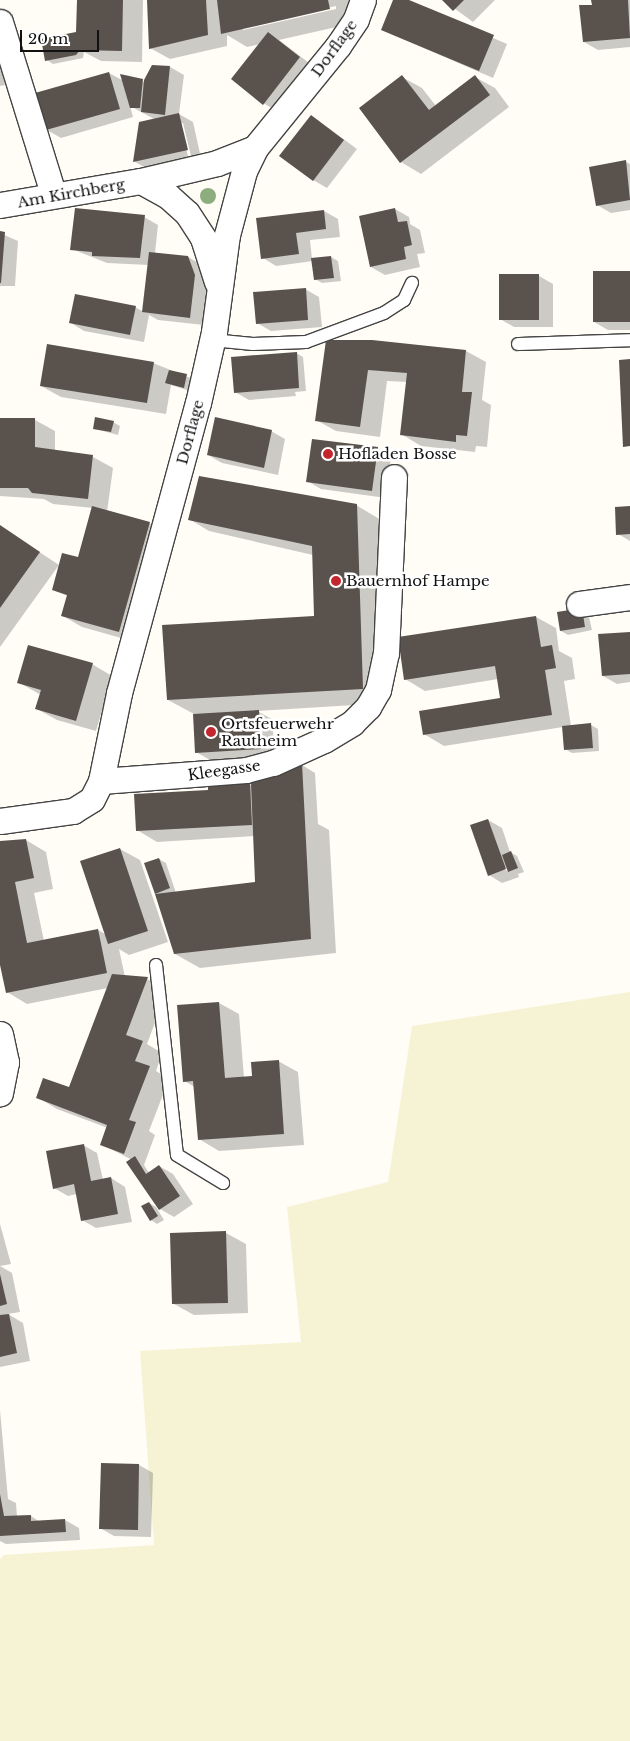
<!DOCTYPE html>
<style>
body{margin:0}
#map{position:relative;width:630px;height:1741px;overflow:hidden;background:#fffdf5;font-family:"Libre Baskerville",serif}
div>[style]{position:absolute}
.farmland>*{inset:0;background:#f6f3d4}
.shadow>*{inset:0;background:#0003}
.building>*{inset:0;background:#5a524d}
.roads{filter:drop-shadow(1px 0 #444) drop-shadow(-1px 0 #444) drop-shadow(0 1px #444) drop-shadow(0 -1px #444)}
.service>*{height:12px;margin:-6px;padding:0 6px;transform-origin:6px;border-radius:6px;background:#fff}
.minor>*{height:25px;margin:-12.5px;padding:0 12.5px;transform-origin:12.5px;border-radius:12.5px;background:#fff}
.trees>*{width:16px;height:16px;margin:-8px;border-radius:50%;background:#8dad7f}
.dots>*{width:14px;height:14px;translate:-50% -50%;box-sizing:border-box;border:2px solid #fff;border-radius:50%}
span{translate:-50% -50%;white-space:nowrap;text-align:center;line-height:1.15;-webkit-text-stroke:5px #fff;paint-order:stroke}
.street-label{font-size:15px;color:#111}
.poi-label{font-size:15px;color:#111}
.left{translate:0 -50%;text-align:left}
.scale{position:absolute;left:20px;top:30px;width:79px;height:22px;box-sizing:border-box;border:2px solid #111;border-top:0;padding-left:6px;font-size:15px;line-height:18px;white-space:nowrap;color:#111;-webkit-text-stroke:4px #fff;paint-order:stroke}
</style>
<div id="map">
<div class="farmland">
<i style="clip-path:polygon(630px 992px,630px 1741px,0 1741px,0 1559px,4px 1555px,154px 1545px,140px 1351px,301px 1342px,287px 1207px,388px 1182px,412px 1026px)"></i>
</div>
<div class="shadow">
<i style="clip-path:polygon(78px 0,143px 0,142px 62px,101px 61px,84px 52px,83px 58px,53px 64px,47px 60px,78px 33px)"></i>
<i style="clip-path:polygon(evenodd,148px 0,349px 0,354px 23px,279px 40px,313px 66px,277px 111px,263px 103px,260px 44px,247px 47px,227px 35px,227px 46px,170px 59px,150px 48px,148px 0,336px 6px,336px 9px,243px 30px,243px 27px,336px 6px)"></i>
<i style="clip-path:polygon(394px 0,405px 0,507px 44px,493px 78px,382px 30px)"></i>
<i style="clip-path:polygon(443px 0,495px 0,473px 22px)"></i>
<i style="clip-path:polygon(593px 0,630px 0,630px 47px,598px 50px,584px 42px)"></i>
<i style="clip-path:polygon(0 62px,5px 85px,0 86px)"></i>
<i style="clip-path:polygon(evenodd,152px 66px,170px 67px,184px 75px,179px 114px,193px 122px,201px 158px,148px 169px,135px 162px,156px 120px,130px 106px,133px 117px,61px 138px,47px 130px,37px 94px,109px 73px,124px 81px,145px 82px,152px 66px,181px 123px,183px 123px,191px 156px,188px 157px,181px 123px)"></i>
<i style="clip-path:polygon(402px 77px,422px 88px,436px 106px,475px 77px,495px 88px,509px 107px,421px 174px,401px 162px)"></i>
<i style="clip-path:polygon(312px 116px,357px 149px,327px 188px,313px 180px)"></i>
<i style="clip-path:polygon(626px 162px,630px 164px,630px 210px,611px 213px,597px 205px,590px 168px)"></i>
<i style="clip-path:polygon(395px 209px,409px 217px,410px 224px,420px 230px,425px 253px,417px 254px,420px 267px,385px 275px,371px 267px)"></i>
<i style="clip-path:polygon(324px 211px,338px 219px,340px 237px,310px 240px,312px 259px,331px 257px,338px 261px,341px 281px,322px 283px,315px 279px,313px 261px,276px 266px,263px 258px)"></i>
<i style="clip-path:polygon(144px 217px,158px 225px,155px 253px,188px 257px,202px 265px,209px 284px,204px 325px,158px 320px,149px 315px,144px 342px,84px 331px,71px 323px,135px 307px,144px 312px,149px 265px,107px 263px,72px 249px)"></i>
<i style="clip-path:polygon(0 233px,18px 241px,15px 286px,0 286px)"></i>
<i style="clip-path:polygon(630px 273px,630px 330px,608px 330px,594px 322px)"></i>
<i style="clip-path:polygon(500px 276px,539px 276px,553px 284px,553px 327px,514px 327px,500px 319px)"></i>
<i style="clip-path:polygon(305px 289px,319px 297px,322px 327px,271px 331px,257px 323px)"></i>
<i style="clip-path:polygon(371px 341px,466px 351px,486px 362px,482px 400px,491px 405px,487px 447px,476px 446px,475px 452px,421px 446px,401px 434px,407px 382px,387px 381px,380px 437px,336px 431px,316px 420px)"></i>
<i style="clip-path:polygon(296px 353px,303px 357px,306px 391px,295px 392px,296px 396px,249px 400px,235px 392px)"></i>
<i style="clip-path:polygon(153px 363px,193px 379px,190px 391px,171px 385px,166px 414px,61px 397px,41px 386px)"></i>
<i style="clip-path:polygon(0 419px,35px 420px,55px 431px,55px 451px,93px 457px,113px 468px,107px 512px,149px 523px,169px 535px,139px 643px,82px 627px,63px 616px,68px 596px,53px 590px,79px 559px,93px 508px,53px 504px,44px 499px,0 496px)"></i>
<i style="clip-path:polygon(113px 422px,120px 426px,118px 435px,95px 429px)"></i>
<i style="clip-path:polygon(271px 431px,285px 439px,278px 475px,222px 463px,208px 455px)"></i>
<i style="clip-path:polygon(377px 449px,391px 457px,386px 498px,321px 489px,307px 481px)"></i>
<i style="clip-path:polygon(356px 505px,381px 520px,387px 703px,257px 711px,272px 719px,275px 756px,210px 760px,196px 752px,194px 714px,168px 700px,315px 618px,313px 555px,209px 531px,189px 519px)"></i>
<i style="clip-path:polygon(630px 507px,630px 541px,618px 534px)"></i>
<i style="clip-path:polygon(0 526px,59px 565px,0 647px)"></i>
<i style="clip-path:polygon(558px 613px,588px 613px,592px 630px,568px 635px,561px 631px)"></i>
<i style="clip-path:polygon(536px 617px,556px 628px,559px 651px,572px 658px,575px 679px,564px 681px,571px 726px,591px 725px,598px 729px,599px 751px,572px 753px,565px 749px,563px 727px,444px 746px,424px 734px,501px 699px,498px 679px,425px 691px,405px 679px)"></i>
<i style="clip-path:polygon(630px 633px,630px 682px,617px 684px,603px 676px)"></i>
<i style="clip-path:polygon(92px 664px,112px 676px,96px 731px,57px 720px,37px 709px,41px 695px,18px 682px)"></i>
<i style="clip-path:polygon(302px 765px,315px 773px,318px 824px,329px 830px,336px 953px,200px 968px,175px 954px,156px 892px,159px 859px,166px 863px,176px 893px,256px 883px,255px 836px,157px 842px,137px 830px)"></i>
<i style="clip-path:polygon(evenodd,488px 820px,502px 828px,510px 852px,517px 856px,524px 872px,518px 874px,519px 877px,502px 883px,489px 875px,488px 820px,501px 865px,509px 869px,509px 872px,500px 867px,501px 865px)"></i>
<i style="clip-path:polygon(26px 840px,46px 852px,53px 889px,34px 893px,44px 941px,98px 930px,107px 935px,120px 849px,140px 860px,168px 942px,129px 955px,119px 949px,125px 977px,147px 979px,167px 990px,147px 1044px,162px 1053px,156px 1071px,169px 1079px,149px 1131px,155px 1135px,144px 1165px,149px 1173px,159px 1166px,173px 1174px,193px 1204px,174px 1217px,160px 1209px,132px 1160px,101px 1144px,108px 1128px,57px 1109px,37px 1097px,70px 1089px,108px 988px,27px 1004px,7px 992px,0 959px,0 842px)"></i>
<i style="clip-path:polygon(219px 1003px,239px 1014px,244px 1078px,254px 1078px,278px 1061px,298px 1072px,304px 1145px,219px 1151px,199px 1139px,195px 1087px,184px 1081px)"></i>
<i style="clip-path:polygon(83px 1145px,97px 1153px,103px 1180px,111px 1178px,125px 1187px,132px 1222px,96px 1228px,82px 1220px,77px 1194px,68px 1196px,54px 1188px)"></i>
<i style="clip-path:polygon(149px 1203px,156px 1207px,164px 1220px,157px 1224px,151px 1220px)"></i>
<i style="clip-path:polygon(0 1224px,11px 1264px,0 1266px,12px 1273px,20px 1312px,8px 1314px,23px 1323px,30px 1361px,0 1367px)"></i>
<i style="clip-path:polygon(226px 1233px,246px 1244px,248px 1313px,194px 1315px,174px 1304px)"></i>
<i style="clip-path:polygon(0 1410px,8px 1499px,16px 1503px,17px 1517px,31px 1516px,40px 1522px,65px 1520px,79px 1528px,80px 1540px,6px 1544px,0 1541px)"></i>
<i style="clip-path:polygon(139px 1465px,153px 1473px,151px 1537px,114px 1536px,100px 1528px)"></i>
</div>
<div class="building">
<i style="clip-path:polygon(77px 0,123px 0,122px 51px,80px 50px,76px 55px,45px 61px,41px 39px,76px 32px)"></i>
<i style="clip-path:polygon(147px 0,206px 0,208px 35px,149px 49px)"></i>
<i style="clip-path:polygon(217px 0,328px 0,330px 9px,221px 34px)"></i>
<i style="clip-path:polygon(393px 0,409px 0,494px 35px,479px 71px,381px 30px)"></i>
<i style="clip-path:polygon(442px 0,464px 0,453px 11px)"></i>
<i style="clip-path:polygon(591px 0,628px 0,630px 38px,583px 42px,579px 5px,592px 5px)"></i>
<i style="clip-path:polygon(268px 32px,300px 57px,263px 105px,231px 79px)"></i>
<i style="clip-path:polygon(152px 65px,170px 66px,165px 115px,141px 112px,144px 80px)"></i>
<i style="clip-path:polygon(109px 72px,120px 109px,46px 130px,35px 93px)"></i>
<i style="clip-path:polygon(120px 74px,143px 79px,140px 108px,130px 108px)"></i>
<i style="clip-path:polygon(402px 75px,429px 110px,475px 75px,490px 95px,400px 163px,359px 108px)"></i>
<i style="clip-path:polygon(179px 113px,188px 150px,133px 162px,139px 122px)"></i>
<i style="clip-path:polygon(311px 115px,344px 140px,313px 181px,279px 156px)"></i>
<i style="clip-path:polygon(626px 160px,630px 200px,596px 206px,589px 167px)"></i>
<i style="clip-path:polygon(75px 208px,145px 215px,140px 258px,92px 256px,92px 252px,70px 250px)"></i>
<i style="clip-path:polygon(395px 208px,398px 222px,407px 221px,412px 245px,404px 247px,406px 259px,370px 267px,359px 216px)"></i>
<i style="clip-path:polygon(324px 210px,326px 229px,296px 233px,299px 254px,261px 259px,256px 218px)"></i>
<i style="clip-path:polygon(0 231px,5px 232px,1px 283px,0 283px)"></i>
<i style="clip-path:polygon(149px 252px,188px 256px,195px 275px,190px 318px,142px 312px)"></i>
<i style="clip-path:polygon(331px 256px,334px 278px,314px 280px,311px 258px)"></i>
<i style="clip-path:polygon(593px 271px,630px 271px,630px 322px,593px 322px)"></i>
<i style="clip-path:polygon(499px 274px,539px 274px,539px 320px,499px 320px)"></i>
<i style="clip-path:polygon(306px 288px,308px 320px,256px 324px,253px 292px)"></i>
<i style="clip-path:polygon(75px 294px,136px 306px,130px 335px,69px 323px)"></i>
<i style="clip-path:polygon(326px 340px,372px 340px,466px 350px,462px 392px,472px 392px,467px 436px,456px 435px,456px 442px,400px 435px,407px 373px,368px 370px,360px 427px,315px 421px)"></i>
<i style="clip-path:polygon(47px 344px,154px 362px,147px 403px,40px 386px)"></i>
<i style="clip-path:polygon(297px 352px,299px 388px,234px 393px,231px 357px)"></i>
<i style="clip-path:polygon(630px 359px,630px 446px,623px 447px,619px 360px)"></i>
<i style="clip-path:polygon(169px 370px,187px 374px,184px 388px,165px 383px)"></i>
<i style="clip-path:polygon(95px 417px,114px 421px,111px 432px,93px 429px)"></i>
<i style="clip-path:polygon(215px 417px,272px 430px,264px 468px,207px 455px)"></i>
<i style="clip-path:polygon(0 418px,35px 418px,35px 447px,93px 455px,88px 499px,32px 493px,28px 488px,0 488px)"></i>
<i style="clip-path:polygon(312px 439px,378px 447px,372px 491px,306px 482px)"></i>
<i style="clip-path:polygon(199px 476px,357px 504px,363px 689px,167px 700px,162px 625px,314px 616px,312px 546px,188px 520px)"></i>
<i style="clip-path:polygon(92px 506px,150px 522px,119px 632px,61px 616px,67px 595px,52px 590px,62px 553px,78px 557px)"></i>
<i style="clip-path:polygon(630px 506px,630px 534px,616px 535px,615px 507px)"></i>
<i style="clip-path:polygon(0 525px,40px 552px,0 608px)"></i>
<i style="clip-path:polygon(582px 608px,585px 627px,560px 631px,557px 612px)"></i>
<i style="clip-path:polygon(536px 616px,541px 647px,552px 645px,556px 668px,545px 670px,552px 715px,423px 735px,419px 711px,500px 698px,495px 666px,404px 680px,398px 637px)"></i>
<i style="clip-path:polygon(630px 632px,630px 674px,602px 676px,598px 634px)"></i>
<i style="clip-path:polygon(28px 645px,93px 663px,76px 721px,35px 709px,41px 690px,17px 683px)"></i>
<i style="clip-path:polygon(259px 710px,261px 749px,195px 753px,193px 714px)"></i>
<i style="clip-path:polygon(591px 723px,593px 748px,564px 750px,562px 726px)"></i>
<i style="clip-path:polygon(302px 763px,311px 939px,174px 954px,155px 894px,255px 882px,251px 783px)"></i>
<i style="clip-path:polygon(250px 782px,252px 825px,136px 831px,134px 794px,208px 790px,208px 784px)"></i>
<i style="clip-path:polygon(488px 819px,506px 869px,488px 876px,470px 825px)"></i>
<i style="clip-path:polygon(26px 839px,34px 878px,15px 882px,27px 943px,98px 929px,107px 973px,6px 993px,0 965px,0 841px)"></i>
<i style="clip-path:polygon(120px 848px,148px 931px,108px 944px,80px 861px)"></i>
<i style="clip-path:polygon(511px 851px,518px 868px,508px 872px,502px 855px)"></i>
<i style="clip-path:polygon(159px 858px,170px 888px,155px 894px,144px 863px)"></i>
<i style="clip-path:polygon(112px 974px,148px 977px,126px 1035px,143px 1041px,135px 1061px,150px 1066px,129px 1120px,136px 1122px,124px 1154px,100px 1145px,107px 1125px,36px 1098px,43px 1078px,69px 1087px)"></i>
<i style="clip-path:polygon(219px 1002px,225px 1078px,252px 1076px,251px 1062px,279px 1060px,284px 1134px,198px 1140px,193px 1081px,183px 1082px,177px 1005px)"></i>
<i style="clip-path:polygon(84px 1144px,91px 1181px,111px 1177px,118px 1214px,81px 1221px,74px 1184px,53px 1189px,46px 1151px)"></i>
<i style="clip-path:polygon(135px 1156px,146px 1174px,159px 1165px,180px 1196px,159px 1210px,126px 1162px)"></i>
<i style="clip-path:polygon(149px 1202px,158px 1216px,150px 1221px,141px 1206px)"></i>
<i style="clip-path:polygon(226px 1231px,228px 1303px,172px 1304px,170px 1233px)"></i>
<i style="clip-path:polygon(0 1274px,7px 1304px,0 1306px)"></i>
<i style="clip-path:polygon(9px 1314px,17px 1353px,0 1357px,0 1315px)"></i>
<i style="clip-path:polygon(101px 1463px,139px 1464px,138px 1530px,99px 1529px)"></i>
<i style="clip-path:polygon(0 1494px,4px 1516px,31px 1515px,31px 1521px,65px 1519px,66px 1532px,0 1536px)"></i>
</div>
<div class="roads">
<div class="service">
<i style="left:212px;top:340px;width:41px;rotate:5.6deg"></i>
<i style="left:253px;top:344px;width:53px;rotate:-2.2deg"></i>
<i style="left:306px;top:342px;width:83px;rotate:-20.4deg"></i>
<i style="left:384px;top:313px;width:24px;rotate:-33deg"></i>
<i style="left:404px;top:300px;width:19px;rotate:-65deg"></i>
<i style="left:518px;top:344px;width:112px;rotate:-2deg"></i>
<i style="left:156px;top:965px;width:191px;rotate:83.7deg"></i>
<i style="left:177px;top:1155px;width:54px;rotate:31.3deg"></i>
</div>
<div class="minor">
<i style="left:0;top:22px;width:179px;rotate:72.8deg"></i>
<i style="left:141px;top:181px;width:31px;rotate:29deg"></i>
<i style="left:168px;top:196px;width:25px;rotate:42deg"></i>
<i style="left:187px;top:213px;width:30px;rotate:57deg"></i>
<i style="left:203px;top:238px;width:46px;rotate:72.3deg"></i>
<i style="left:0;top:205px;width:143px;rotate:-9.7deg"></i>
<i style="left:141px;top:181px;width:78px;rotate:-13.3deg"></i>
<i style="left:217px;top:163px;width:41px;rotate:-21.5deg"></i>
<i style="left:579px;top:604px;width:51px;rotate:-7.8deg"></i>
<i style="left:101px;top:781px;width:145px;rotate:-4.3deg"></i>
<i style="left:246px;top:770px;width:28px;rotate:-15deg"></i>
<i style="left:273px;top:763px;width:56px;rotate:-24.3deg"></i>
<i style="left:324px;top:740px;width:33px;rotate:-31deg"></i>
<i style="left:352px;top:723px;width:23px;rotate:-45deg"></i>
<i style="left:368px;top:707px;width:20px;rotate:-60deg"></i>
<i style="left:378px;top:690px;width:38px;rotate:-78deg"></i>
<i style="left:386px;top:653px;width:176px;rotate:-87.4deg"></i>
<i style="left:0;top:821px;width:74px;rotate:-7.8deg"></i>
<i style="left:73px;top:811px;width:22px;rotate:-32deg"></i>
<i style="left:92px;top:799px;width:20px;rotate:-63deg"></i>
<i style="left:101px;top:781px;width:90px;rotate:-78.4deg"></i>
<i style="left:119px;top:693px;width:301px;rotate:-74.8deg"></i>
<i style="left:198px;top:403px;width:73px;rotate:-77.3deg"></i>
<i style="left:214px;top:332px;width:98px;rotate:-82.4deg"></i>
<i style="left:227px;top:235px;width:66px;rotate:-75.1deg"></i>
<i style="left:244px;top:171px;width:25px;rotate:-64deg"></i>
<i style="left:255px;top:148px;width:132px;rotate:-50.9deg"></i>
<i style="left:338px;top:46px;width:32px;rotate:-56deg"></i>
<i style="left:356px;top:19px;width:20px;rotate:-70deg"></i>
<i style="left:0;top:1034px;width:29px;rotate:78deg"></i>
<i style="left:6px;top:1062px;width:32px;rotate:101deg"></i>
</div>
</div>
<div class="trees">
<i style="left:208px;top:196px"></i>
</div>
<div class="dots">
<i style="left:328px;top:454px;background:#c4262e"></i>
<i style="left:336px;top:581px;background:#c4262e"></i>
<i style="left:211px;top:732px;background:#c4262e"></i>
</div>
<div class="street-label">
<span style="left:334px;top:48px;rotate:-54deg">Dorflage</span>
<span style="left:71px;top:193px;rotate:-10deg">Am Kirchberg</span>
<span style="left:190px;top:432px;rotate:-75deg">Dorflage</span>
<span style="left:224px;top:770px;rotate:-8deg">Kleegasse</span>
</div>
<div class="poi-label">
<span class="left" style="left:338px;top:454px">Hofladen Bosse</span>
<span class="left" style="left:346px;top:581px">Bauernhof Hampe</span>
<span class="left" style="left:221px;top:732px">Ortsfeuerwehr<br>Rautheim</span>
</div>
<div class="scale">20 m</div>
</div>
